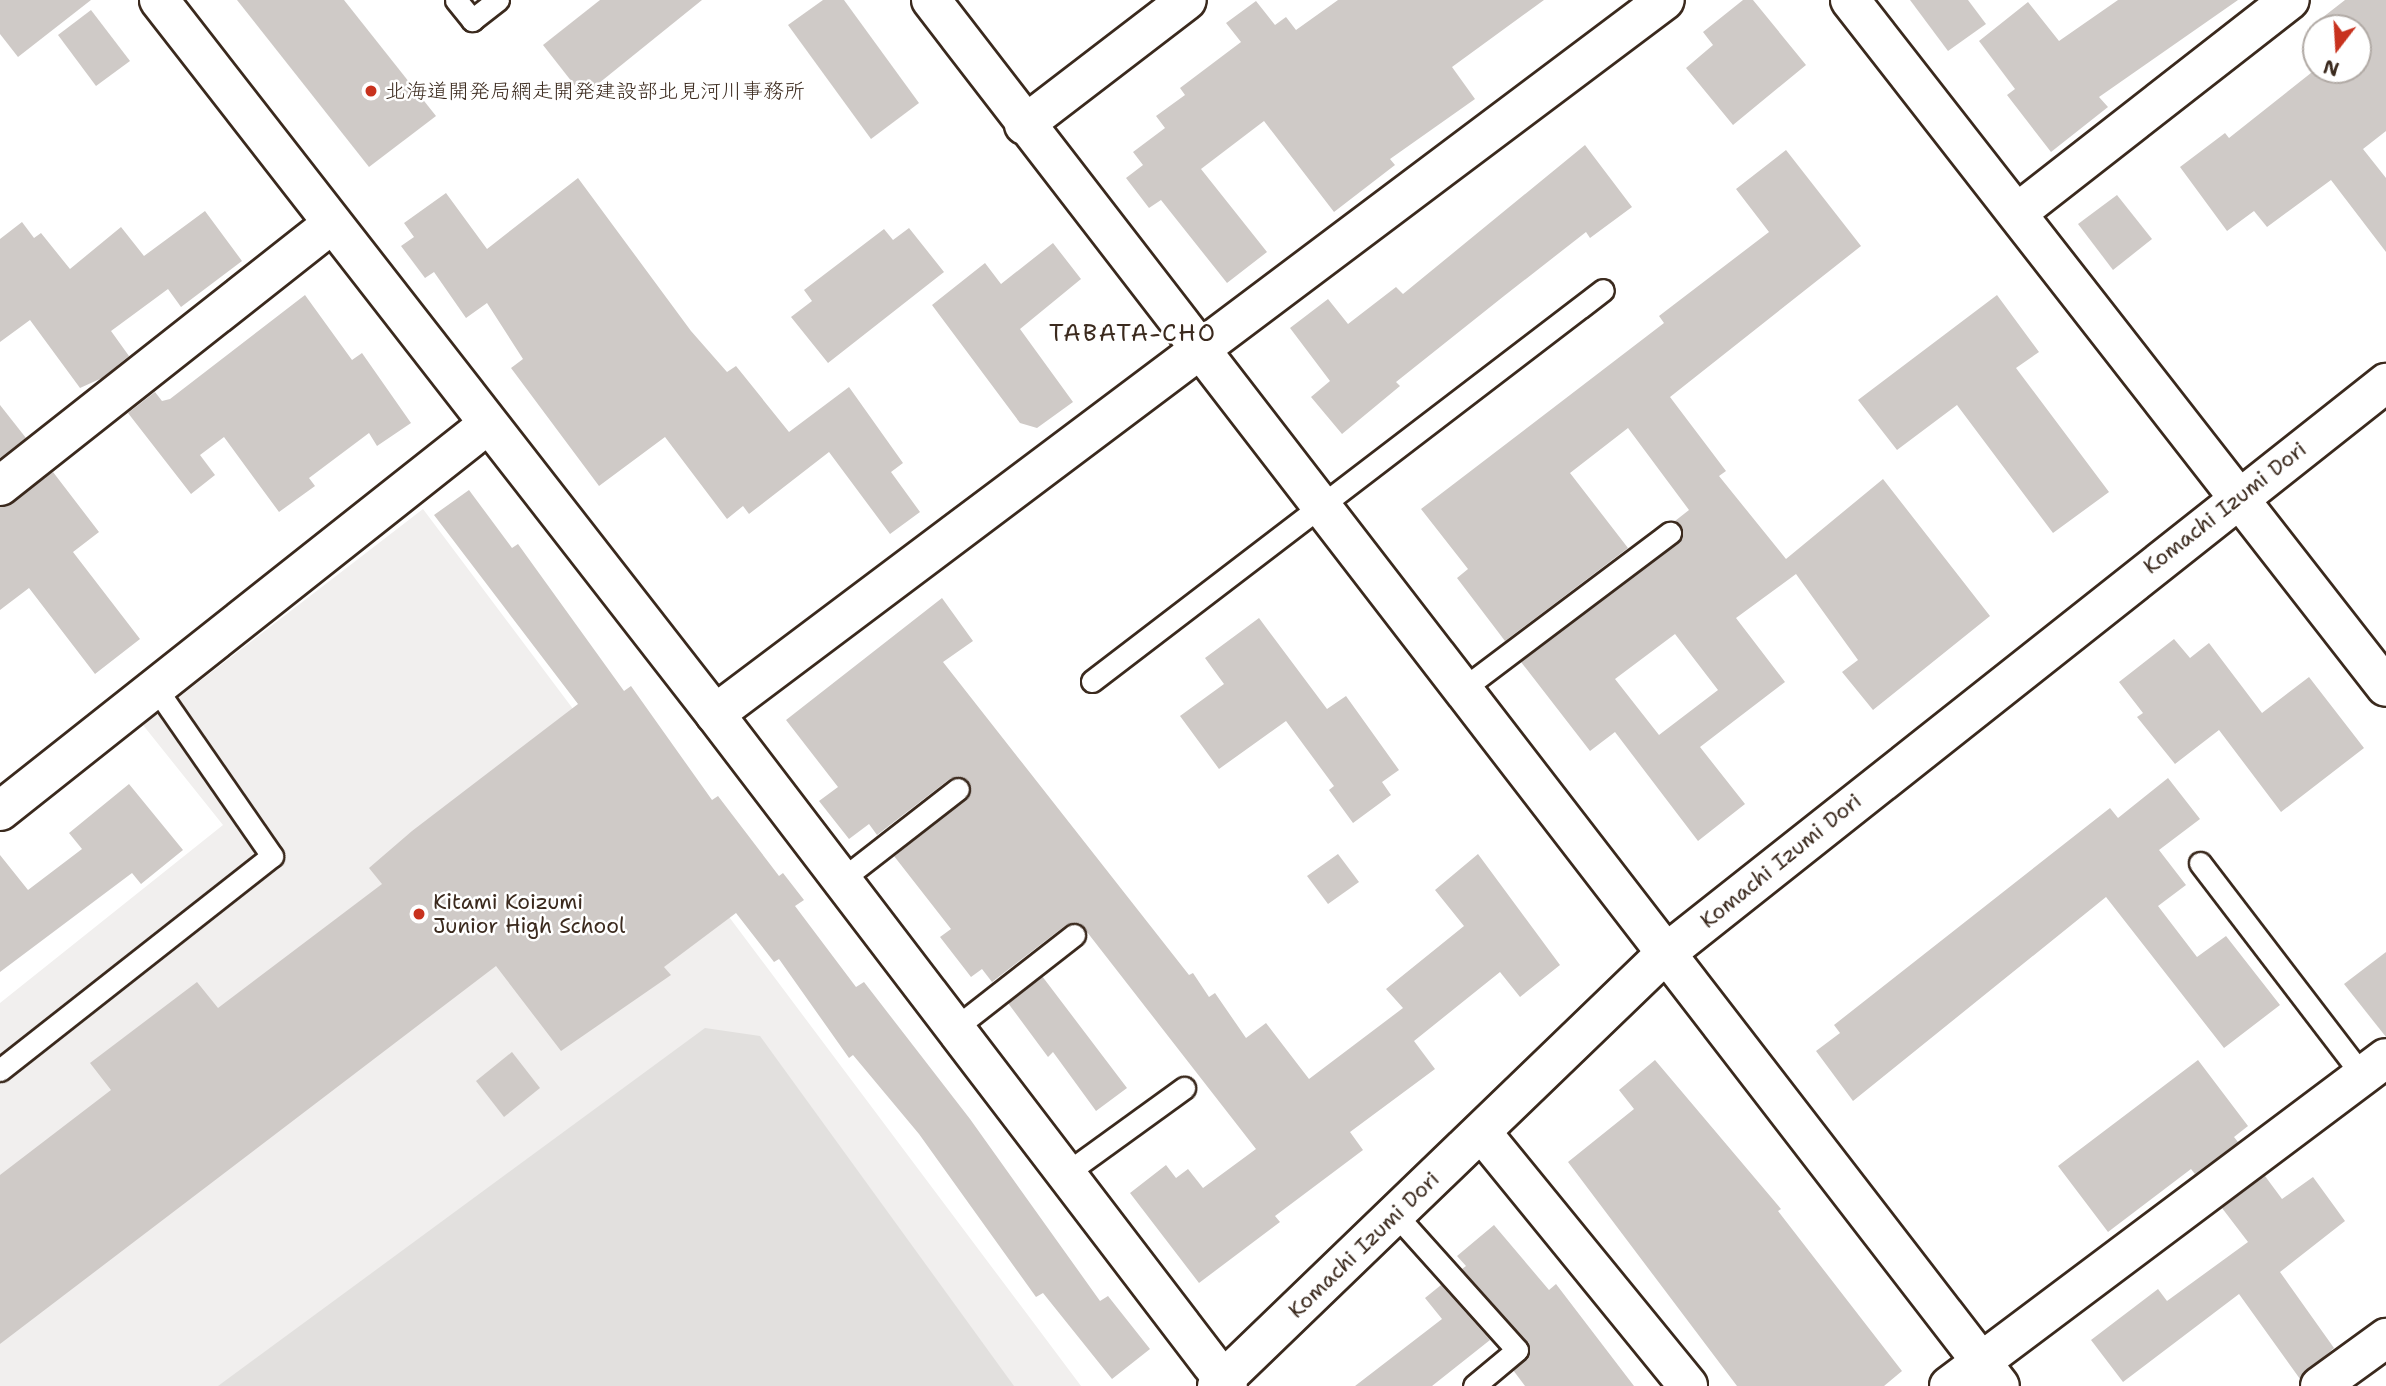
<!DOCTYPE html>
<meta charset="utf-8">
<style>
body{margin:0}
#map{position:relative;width:2386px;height:1386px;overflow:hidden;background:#fff;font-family:"Shantell Sans","Klee One",sans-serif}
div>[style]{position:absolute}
.built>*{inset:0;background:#f1efee}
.green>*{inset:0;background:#e2e0de}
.building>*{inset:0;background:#cfcac7}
.roads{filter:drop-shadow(2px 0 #3b2a1e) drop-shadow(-2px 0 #3b2a1e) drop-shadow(0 2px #3b2a1e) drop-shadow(0 -2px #3b2a1e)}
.service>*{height:21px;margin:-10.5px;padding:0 10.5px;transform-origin:10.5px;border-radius:10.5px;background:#fff}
.minor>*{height:38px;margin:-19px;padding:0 19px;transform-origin:19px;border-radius:19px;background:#fff}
.tertiary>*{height:38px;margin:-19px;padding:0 19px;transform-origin:19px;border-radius:19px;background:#fff}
.dots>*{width:19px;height:19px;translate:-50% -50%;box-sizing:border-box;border:4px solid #fff;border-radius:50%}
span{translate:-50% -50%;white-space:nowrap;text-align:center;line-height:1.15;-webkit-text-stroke:5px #fff;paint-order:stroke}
.poi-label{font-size:21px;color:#3b2a1e}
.left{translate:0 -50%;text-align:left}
.street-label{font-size:21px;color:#3b2a1e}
.quarter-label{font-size:24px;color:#3b2a1e;letter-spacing:2px}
.north{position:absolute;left:2302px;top:14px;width:70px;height:70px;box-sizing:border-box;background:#fff;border:2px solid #b1aaa5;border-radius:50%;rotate:197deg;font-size:19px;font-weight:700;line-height:28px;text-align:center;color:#3b2a1e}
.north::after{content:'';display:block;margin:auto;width:24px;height:32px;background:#c8321e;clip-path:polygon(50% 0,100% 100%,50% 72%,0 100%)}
</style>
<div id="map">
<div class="built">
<i style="clip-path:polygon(423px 509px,1081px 1386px,0 1386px,0 1003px,223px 825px,143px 725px)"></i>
</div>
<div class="green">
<i style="clip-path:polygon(705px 1028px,760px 1036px,1014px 1386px,218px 1386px)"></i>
</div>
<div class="building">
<i style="clip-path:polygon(0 0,91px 0,18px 57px,0 34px)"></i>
<i style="clip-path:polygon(237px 0,344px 0,436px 116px,369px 167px)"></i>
<i style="clip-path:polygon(600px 0,702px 0,583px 96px,543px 45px)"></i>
<i style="clip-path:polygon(823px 0,844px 0,919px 103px,871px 139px,788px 25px)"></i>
<i style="clip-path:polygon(1338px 0,1544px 0,1452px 67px,1475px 99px,1390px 159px,1395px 165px,1334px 212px,1264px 121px,1201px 169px,1267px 252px,1227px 283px,1161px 200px,1149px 208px,1126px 178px,1143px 165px,1133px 152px,1165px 128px,1156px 116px,1185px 95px,1180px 88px,1241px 42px,1226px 23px,1256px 1px,1275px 25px,1286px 17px,1296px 30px)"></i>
<i style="clip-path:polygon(1743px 0,1753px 0,1806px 65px,1733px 125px,1686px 68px,1713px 45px,1703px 32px)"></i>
<i style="clip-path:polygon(1910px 0,1968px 0,1986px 24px,1948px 51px)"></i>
<i style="clip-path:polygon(2118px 0,2238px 0,2099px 97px,2108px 107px,2051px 152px,2007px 95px,2015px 89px,1979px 41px,2028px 2px,2059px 41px)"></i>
<i style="clip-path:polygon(2345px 0,2386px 0,2386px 131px,2363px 149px,2386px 178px,2386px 252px,2331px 180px,2267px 227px,2254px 211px,2227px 231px,2180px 167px,2225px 133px,2229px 138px,2316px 69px,2358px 70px,2358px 28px,2323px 28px,2318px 21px)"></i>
<i style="clip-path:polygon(91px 10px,130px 61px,96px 86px,58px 35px)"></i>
<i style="clip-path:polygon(1585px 145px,1632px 207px,1590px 238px,1586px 232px,1504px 296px,1396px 382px,1400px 386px,1342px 434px,1311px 397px,1330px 381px,1290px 328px,1328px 299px,1348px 324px,1396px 287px,1403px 294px)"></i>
<i style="clip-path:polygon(evenodd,1786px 150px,1861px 246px,1670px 397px,1726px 471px,1719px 476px,1786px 559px,1883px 479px,1990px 616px,1873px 710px,1842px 672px,1858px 660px,1796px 574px,1736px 618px,1785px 682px,1700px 747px,1745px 804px,1698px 841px,1615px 732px,1590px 751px,1521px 662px,1682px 539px,1675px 521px,1689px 510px,1628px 428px,1570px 473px,1628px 548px,1505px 641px,1457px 578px,1468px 569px,1421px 509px,1664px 323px,1659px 316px,1769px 232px,1736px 189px,1786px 150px,1675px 634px,1718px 690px,1659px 735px,1615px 679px,1675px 634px)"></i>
<i style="clip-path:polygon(578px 178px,691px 331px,727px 372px,736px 366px,789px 432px,849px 387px,903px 463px,891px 472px,920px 512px,890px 534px,829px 452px,749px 514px,743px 506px,727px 519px,665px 437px,599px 486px,511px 368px,523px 359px,487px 303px,466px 318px,434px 272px,425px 278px,401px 246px,414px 237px,404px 223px,446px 193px,487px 249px)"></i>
<i style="clip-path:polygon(2117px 195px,2152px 239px,2113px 270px,2078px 224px)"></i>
<i style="clip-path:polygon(205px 211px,242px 261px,181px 307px,168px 289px,111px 331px,129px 356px,102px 378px,80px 388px,30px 320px,0 342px,0 239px,22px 222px,34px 238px,41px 233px,70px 269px,121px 227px,144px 256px)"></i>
<i style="clip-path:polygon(909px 228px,944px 272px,828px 363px,791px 317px,812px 301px,804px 290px,884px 229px,893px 240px)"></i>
<i style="clip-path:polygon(1053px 243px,1081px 279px,1020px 329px,1073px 402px,1037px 428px,1020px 423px,932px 305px,985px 263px,1001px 284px)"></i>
<i style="clip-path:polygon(305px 295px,352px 360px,362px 353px,411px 423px,377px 446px,369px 433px,309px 478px,315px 486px,279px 512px,224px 437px,200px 455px,215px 475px,191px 494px,128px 413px,155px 392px,162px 401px,170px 399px)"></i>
<i style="clip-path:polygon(1997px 295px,2039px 352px,2016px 368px,2109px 492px,2053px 533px,1957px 405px,1897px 450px,1858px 400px)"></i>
<i style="clip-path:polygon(0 405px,26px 438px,0 458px)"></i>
<i style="clip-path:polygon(53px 472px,99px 532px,73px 552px,140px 639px,95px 674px,29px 588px,0 610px,0 507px)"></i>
<i style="clip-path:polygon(469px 490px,512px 548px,518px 544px,624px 691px,631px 686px,712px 800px,718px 796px,779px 876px,783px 873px,804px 900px,795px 906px,856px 987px,864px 982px,970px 1119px,1100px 1301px,1108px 1296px,1150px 1349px,1112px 1379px,1043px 1293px,1036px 1297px,919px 1134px,853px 1055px,849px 1058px,779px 959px,774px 962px,736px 913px,664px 967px,671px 975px,561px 1051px,496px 966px,0 1344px,0 1175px,111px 1090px,90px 1063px,197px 982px,218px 1008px,382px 884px,369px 868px,412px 831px,578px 704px,434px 515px)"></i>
<i style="clip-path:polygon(942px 598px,973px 641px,943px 662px,1189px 975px,1193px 973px,1209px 997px,1215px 993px,1246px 1038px,1266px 1023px,1309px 1079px,1403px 1008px,1386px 989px,1464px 926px,1435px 890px,1478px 854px,1560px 965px,1520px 997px,1500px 972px,1414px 1041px,1435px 1069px,1350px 1132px,1363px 1150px,1275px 1216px,1280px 1222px,1199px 1283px,1130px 1193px,1166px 1165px,1176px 1178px,1188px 1169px,1203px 1188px,1256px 1149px,1080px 923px,1066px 925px,992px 982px,982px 969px,971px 977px,940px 937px,951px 929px,894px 856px,967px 799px,968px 780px,951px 778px,877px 835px,869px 824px,849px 839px,819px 801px,838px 787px,786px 720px)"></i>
<i style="clip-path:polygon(1259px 618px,1327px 709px,1346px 696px,1399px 770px,1382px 782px,1391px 795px,1353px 823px,1329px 790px,1334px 786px,1286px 721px,1219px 769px,1180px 716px,1224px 684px,1205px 658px)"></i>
<i style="clip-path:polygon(2174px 639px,2190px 658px,2209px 643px,2262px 713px,2309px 677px,2364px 748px,2281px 812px,2219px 730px,2175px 764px,2137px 717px,2143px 713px,2119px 682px)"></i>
<i style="clip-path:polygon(2168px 778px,2200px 819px,2159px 850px,2186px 885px,2158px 906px,2197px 957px,2226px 936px,2280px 1005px,2224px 1048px,2106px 897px,1853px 1101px,1816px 1051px,1840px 1033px,1834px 1025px,2110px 808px,2118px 818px)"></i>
<i style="clip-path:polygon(129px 784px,183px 850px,141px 884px,132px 873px,0 972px,0 855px,28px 890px,82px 849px,69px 833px)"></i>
<i style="clip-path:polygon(1338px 854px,1359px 882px,1328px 904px,1307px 876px)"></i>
<i style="clip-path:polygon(2386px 952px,2386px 1037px,2344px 984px)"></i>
<i style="clip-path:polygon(1042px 976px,1127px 1088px,1096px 1111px,1053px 1052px,1048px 1057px,1008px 1003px)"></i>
<i style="clip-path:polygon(512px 1052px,540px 1088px,504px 1117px,476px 1081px)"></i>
<i style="clip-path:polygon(1655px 1060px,1781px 1209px,1778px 1211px,1902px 1371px,1884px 1386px,1737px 1386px,1568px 1162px,1634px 1109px,1619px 1090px)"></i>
<i style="clip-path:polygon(2198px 1060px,2248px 1126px,2234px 1137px,2238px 1142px,2195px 1174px,2191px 1169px,2108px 1232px,2058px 1166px)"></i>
<i style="clip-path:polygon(2265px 1176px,2282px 1199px,2313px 1177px,2345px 1221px,2280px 1272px,2334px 1348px,2300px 1379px,2239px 1294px,2123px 1382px,2091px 1340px,2158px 1289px,2167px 1301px,2248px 1242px,2222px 1208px)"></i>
<i style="clip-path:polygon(1494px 1225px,1549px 1290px,1556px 1284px,1634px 1386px,1525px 1386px,1513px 1370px,1529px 1355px,1527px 1342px,1462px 1269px,1466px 1266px,1457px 1256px)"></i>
<i style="clip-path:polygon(1441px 1285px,1490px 1340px,1432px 1386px,1355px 1386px,1442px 1319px,1425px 1298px)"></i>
</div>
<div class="roads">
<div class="service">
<i style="left:456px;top:0;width:26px;rotate:51deg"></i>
<i style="left:472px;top:20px;width:33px;rotate:-38deg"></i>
<i style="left:1092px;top:681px;width:643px;rotate:-37.42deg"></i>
<i style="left:1460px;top:691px;width:263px;rotate:-37deg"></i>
<i style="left:2200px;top:863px;width:268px;rotate:52.6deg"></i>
<i style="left:841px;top:880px;width:148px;rotate:-37.9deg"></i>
<i style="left:955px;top:1028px;width:151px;rotate:-38deg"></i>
<i style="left:0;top:1070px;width:346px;rotate:-38.2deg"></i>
<i style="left:272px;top:856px;width:202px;rotate:-124.7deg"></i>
<i style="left:1065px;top:1174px;width:147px;rotate:-35.9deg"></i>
<i style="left:1396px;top:1215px;width:181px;rotate:48.1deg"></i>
<i style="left:1517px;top:1350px;width:56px;rotate:140.1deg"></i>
</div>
<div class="minor">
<i style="left:159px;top:0;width:905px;rotate:52.09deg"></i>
<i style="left:715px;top:714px;width:845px;rotate:52.64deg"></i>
<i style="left:931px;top:0;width:1750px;rotate:52.36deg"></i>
<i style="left:1850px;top:0;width:871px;rotate:52.04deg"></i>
<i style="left:1024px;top:125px;width:205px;rotate:-37.5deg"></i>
<i style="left:2017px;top:213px;width:346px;rotate:-38deg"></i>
<i style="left:0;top:486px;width:423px;rotate:-38.3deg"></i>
<i style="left:715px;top:714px;width:1188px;rotate:-36.93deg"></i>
<i style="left:0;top:811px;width:621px;rotate:-38.4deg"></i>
<i style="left:1482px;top:1133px;width:326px;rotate:50.8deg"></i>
<i style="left:1949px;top:1386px;width:546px;rotate:-36.89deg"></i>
<i style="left:2320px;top:1386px;width:82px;rotate:-36deg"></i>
</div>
<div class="tertiary">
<i style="left:1217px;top:1386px;width:622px;rotate:-43.96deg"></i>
<i style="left:1665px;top:954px;width:920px;rotate:-38.38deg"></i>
</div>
</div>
<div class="dots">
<i style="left:371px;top:91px;background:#c8321e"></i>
<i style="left:419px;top:914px;background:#c8321e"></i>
</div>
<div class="poi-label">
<span class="left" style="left:385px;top:91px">北海道開発局網走開発建設部北見河川事務所</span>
<span class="left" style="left:433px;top:914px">Kitami Koizumi<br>Junior High School</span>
</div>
<div class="street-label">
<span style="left:2225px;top:508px;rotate:-38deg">Komachi Izumi Dori</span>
<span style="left:1781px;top:861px;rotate:-39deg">Komachi Izumi Dori</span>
<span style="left:1364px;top:1245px;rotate:-44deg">Komachi Izumi Dori</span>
</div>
<div class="quarter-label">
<span style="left:1133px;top:334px">TABATA-CHO</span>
</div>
<div class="north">N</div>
</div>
